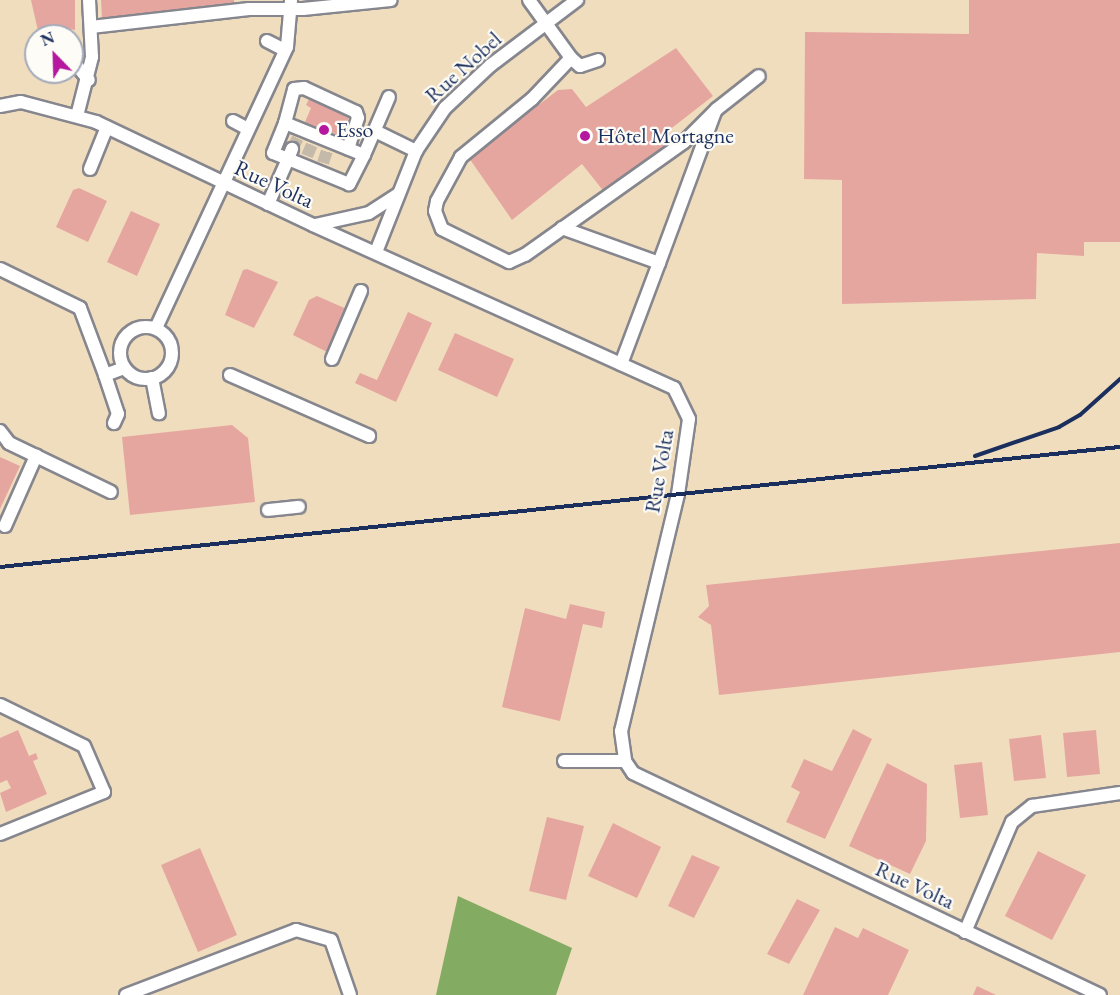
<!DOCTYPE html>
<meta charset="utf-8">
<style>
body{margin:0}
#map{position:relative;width:1120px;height:995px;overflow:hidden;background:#f0ddbd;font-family:"EB Garamond",serif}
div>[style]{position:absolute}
.forest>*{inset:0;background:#83ab62}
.building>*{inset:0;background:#e6a6a0}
.minor-tunnel>*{height:12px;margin-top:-6px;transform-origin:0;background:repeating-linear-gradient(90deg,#c5baaa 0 12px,transparent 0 18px)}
.roads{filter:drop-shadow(2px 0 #86868e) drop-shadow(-2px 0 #86868e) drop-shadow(0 2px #86868e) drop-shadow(0 -2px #86868e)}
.minor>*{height:12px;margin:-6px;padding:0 6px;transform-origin:6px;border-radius:6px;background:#fff}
.minor>.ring{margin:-6px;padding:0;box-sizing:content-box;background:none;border:12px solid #fff;border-radius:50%}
.rail>*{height:4px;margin:-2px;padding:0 2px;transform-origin:2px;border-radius:2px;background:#1b2f5e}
.dots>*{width:16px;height:16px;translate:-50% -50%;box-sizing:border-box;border:3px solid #fdfcf7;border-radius:50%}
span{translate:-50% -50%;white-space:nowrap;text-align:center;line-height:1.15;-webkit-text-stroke:4.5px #fdfcf7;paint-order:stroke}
.street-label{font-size:22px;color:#1b2f5e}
.poi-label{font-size:22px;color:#1b2f5e}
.left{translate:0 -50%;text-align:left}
.north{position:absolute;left:24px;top:24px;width:60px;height:60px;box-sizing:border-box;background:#fdfcf7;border:2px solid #a3aaba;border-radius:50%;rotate:337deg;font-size:16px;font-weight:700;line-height:24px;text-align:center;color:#1b2f5e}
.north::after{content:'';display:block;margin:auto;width:21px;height:27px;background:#b5179e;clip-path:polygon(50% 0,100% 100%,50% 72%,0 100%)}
</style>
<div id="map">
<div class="forest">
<i style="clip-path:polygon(458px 896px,572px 948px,556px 995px,436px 995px)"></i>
</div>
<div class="building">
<i style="clip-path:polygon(31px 0,75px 0,75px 30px,59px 27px,57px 36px,38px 31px)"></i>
<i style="clip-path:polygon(101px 0,234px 0,234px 3px,102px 18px)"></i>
<i style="clip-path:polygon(969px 0,1120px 0,1120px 242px,1084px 242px,1084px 256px,1037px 253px,1036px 299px,842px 304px,842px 180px,804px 179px,805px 32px,969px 34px)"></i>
<i style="clip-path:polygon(676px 48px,713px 96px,668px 131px,676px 141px,605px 193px,582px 164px,512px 220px,469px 158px,558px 90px,572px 89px,586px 107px)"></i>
<i style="clip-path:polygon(310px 97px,349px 117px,341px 136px,305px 122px,311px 108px,306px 105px)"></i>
<i style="clip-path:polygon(79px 188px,107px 201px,88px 242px,56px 227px,73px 190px)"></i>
<i style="clip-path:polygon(131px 211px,160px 224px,137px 276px,107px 262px)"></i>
<i style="clip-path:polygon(247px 269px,278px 282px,254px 328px,225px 315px,243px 270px)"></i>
<i style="clip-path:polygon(317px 296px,349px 310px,329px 353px,293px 335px,309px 300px)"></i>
<i style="clip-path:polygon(408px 312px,432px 323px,396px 402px,355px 383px,360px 373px,377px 380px)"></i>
<i style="clip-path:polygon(455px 333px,514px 359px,497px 397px,438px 370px)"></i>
<i style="clip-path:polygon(232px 425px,248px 438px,255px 502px,130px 515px,122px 437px)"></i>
<i style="clip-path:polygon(0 457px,20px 466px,0 509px)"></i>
<i style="clip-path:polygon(1120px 543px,1120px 652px,719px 695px,711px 625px,698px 617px,709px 606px,706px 585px)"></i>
<i style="clip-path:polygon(570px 604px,605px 612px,602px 628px,583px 624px,560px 721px,502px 707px,525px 608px,566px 619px)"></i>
<i style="clip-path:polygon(853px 729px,872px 739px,825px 839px,786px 822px,800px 792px,791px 787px,804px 759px,832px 771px)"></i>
<i style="clip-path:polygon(18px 730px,29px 756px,36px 753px,38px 759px,33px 761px,47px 794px,6px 812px,0 793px,11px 788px,7px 780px,0 783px,0 738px)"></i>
<i style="clip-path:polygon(1096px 730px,1100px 774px,1067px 777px,1063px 733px)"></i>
<i style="clip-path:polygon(1041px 735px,1046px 778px,1014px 781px,1009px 739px)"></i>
<i style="clip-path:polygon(982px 762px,988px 815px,960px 818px,954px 765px)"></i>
<i style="clip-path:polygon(887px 763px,927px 784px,926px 841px,910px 874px,849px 846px)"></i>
<i style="clip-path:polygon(547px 817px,584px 826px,566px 900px,529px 891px)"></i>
<i style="clip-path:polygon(613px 823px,661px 847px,637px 898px,588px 876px)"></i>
<i style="clip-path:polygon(200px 848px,237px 935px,198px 952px,161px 865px)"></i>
<i style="clip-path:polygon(1038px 851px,1086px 875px,1052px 940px,1005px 916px)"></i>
<i style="clip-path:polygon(692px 855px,720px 867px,694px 918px,668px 906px)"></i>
<i style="clip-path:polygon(797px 899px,820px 910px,789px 964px,767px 954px)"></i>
<i style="clip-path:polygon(835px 927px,858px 938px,863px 928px,909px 950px,888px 995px,803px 995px)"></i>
<i style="clip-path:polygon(977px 986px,996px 995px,973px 995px)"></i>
</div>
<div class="minor-tunnel">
<i style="left:292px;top:149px;width:15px;rotate:-62deg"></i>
<i style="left:307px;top:156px;width:13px;rotate:-67deg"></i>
<i style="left:323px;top:163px;width:13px;rotate:-72deg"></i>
</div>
<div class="roads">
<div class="minor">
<i style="left:529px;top:0;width:72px;rotate:54.1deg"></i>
<i style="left:571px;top:58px;width:12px;rotate:42deg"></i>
<i style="left:580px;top:66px;width:19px;rotate:-18deg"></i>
<i style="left:91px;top:27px;width:159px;rotate:-6.5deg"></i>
<i style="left:249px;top:9px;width:54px"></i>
<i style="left:303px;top:9px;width:88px;rotate:-5.8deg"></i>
<i style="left:267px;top:41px;width:20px;rotate:27deg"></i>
<i style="left:571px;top:58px;width:57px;rotate:133.6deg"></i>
<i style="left:532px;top:99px;width:92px;rotate:140.8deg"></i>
<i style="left:461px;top:157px;width:50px;rotate:118.6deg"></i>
<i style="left:437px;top:201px;width:10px;rotate:101deg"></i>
<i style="left:435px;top:211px;width:19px;rotate:69deg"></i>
<i style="left:442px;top:229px;width:75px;rotate:26.2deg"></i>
<i style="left:509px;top:262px;width:17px;rotate:-24deg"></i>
<i style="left:525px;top:255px;width:195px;rotate:-35.4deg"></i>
<i style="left:684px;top:142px;width:47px;rotate:-45deg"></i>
<i style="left:717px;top:109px;width:53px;rotate:-38.2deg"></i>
<i style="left:72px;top:60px;width:26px;rotate:50deg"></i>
<i style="left:0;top:106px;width:21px;rotate:-11deg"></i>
<i style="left:21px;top:102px;width:78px;rotate:14.9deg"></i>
<i style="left:96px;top:122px;width:240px;rotate:25.4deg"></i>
<i style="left:313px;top:225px;width:396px;rotate:24.3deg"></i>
<i style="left:674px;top:388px;width:34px;rotate:64deg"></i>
<i style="left:689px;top:419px;width:76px;rotate:98.3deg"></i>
<i style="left:678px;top:494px;width:244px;rotate:103.5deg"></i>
<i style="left:621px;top:731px;width:30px;rotate:82deg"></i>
<i style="left:625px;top:761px;width:14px;rotate:56deg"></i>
<i style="left:633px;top:773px;width:517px;rotate:25.43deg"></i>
<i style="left:77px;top:116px;width:61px;rotate:-75.7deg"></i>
<i style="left:92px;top:57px;width:57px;rotate:-93deg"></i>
<i style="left:233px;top:121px;width:17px;rotate:28deg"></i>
<i style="left:285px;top:123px;width:35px;rotate:-75deg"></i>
<i style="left:294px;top:89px;width:10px;rotate:-6deg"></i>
<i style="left:304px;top:88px;width:57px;rotate:24.8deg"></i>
<i style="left:356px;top:112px;width:6px;rotate:72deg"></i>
<i style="left:358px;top:118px;width:32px;rotate:108deg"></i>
<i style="left:375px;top:131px;width:46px;rotate:26deg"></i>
<i style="left:364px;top:155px;width:63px;rotate:-66.7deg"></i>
<i style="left:90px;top:169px;width:45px;rotate:-68deg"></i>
<i style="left:268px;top:204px;width:49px;rotate:-66deg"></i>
<i style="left:288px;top:159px;width:16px;rotate:-158deg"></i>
<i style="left:273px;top:153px;width:32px;rotate:-68deg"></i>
<i style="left:285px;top:123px;width:85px;rotate:22.1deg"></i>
<i style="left:364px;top:155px;width:33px;rotate:117deg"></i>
<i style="left:349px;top:184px;width:66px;rotate:-157.7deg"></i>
<i style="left:288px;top:159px;width:11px;rotate:-68deg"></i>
<i style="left:315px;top:225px;width:55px;rotate:-12.5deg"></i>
<i style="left:369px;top:213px;width:35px;rotate:-33deg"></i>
<i style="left:562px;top:228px;width:103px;rotate:19.8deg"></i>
<i style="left:659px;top:263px;width:161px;rotate:-69.7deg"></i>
<i style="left:376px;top:252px;width:109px;rotate:-68.4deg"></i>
<i style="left:416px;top:151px;width:52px;rotate:-56deg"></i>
<i style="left:445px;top:108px;width:63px;rotate:-43.1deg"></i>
<i style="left:491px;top:65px;width:108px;rotate:-37.1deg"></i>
<i style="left:0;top:269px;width:89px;rotate:26deg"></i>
<i style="left:80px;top:308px;width:72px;rotate:69.5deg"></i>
<i style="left:105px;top:375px;width:20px;rotate:-20deg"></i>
<i class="ring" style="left:120px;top:327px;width:40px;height:40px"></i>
<i style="left:156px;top:328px;width:310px;rotate:-65deg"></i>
<i style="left:287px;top:47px;width:47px;rotate:-85.1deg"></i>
<i style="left:332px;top:359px;width:74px;rotate:-66.9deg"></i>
<i style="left:621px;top:364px;width:108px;rotate:-69.4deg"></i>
<i style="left:105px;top:375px;width:41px;rotate:71.6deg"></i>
<i style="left:118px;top:414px;width:10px;rotate:114deg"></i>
<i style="left:230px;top:375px;width:152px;rotate:23.7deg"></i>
<i style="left:152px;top:378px;width:36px;rotate:79deg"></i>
<i style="left:0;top:431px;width:15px;rotate:53deg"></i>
<i style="left:9px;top:443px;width:113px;rotate:25.7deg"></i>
<i style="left:268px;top:510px;width:31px;rotate:-6deg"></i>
<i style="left:5px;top:526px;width:77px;rotate:-66.1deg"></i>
<i style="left:0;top:705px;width:93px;rotate:26deg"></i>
<i style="left:84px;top:746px;width:50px;rotate:66.5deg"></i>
<i style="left:104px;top:792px;width:112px;rotate:158deg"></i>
<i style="left:564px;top:761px;width:61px"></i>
<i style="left:965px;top:932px;width:120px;rotate:-66.9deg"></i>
<i style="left:1012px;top:822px;width:26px;rotate:-39deg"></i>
<i style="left:1032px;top:806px;width:89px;rotate:-8.4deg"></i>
<i style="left:126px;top:995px;width:182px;rotate:-20.9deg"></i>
<i style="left:296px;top:930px;width:36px;rotate:16deg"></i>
<i style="left:331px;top:940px;width:58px;rotate:70.9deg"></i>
</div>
</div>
<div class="rail">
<i style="left:975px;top:456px;width:89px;rotate:-19deg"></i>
<i style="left:1059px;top:427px;width:24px;rotate:-30deg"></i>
<i style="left:1080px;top:415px;width:54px;rotate:-42deg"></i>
<i style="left:0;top:567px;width:1126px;rotate:-6.12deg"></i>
</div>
<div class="dots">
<i style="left:324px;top:130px;background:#b5179e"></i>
<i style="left:585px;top:136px;background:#b5179e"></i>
</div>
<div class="street-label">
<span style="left:463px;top:67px;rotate:-42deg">Rue Nobel</span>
<span style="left:274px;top:184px;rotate:25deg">Rue Volta</span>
<span style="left:659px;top:471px;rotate:-80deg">Rue Volta</span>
<span style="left:915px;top:885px;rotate:25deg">Rue Volta</span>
</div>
<div class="poi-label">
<span class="left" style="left:336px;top:130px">Esso</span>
<span class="left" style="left:597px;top:136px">Hôtel Mortagne</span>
</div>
<div class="north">N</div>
</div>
